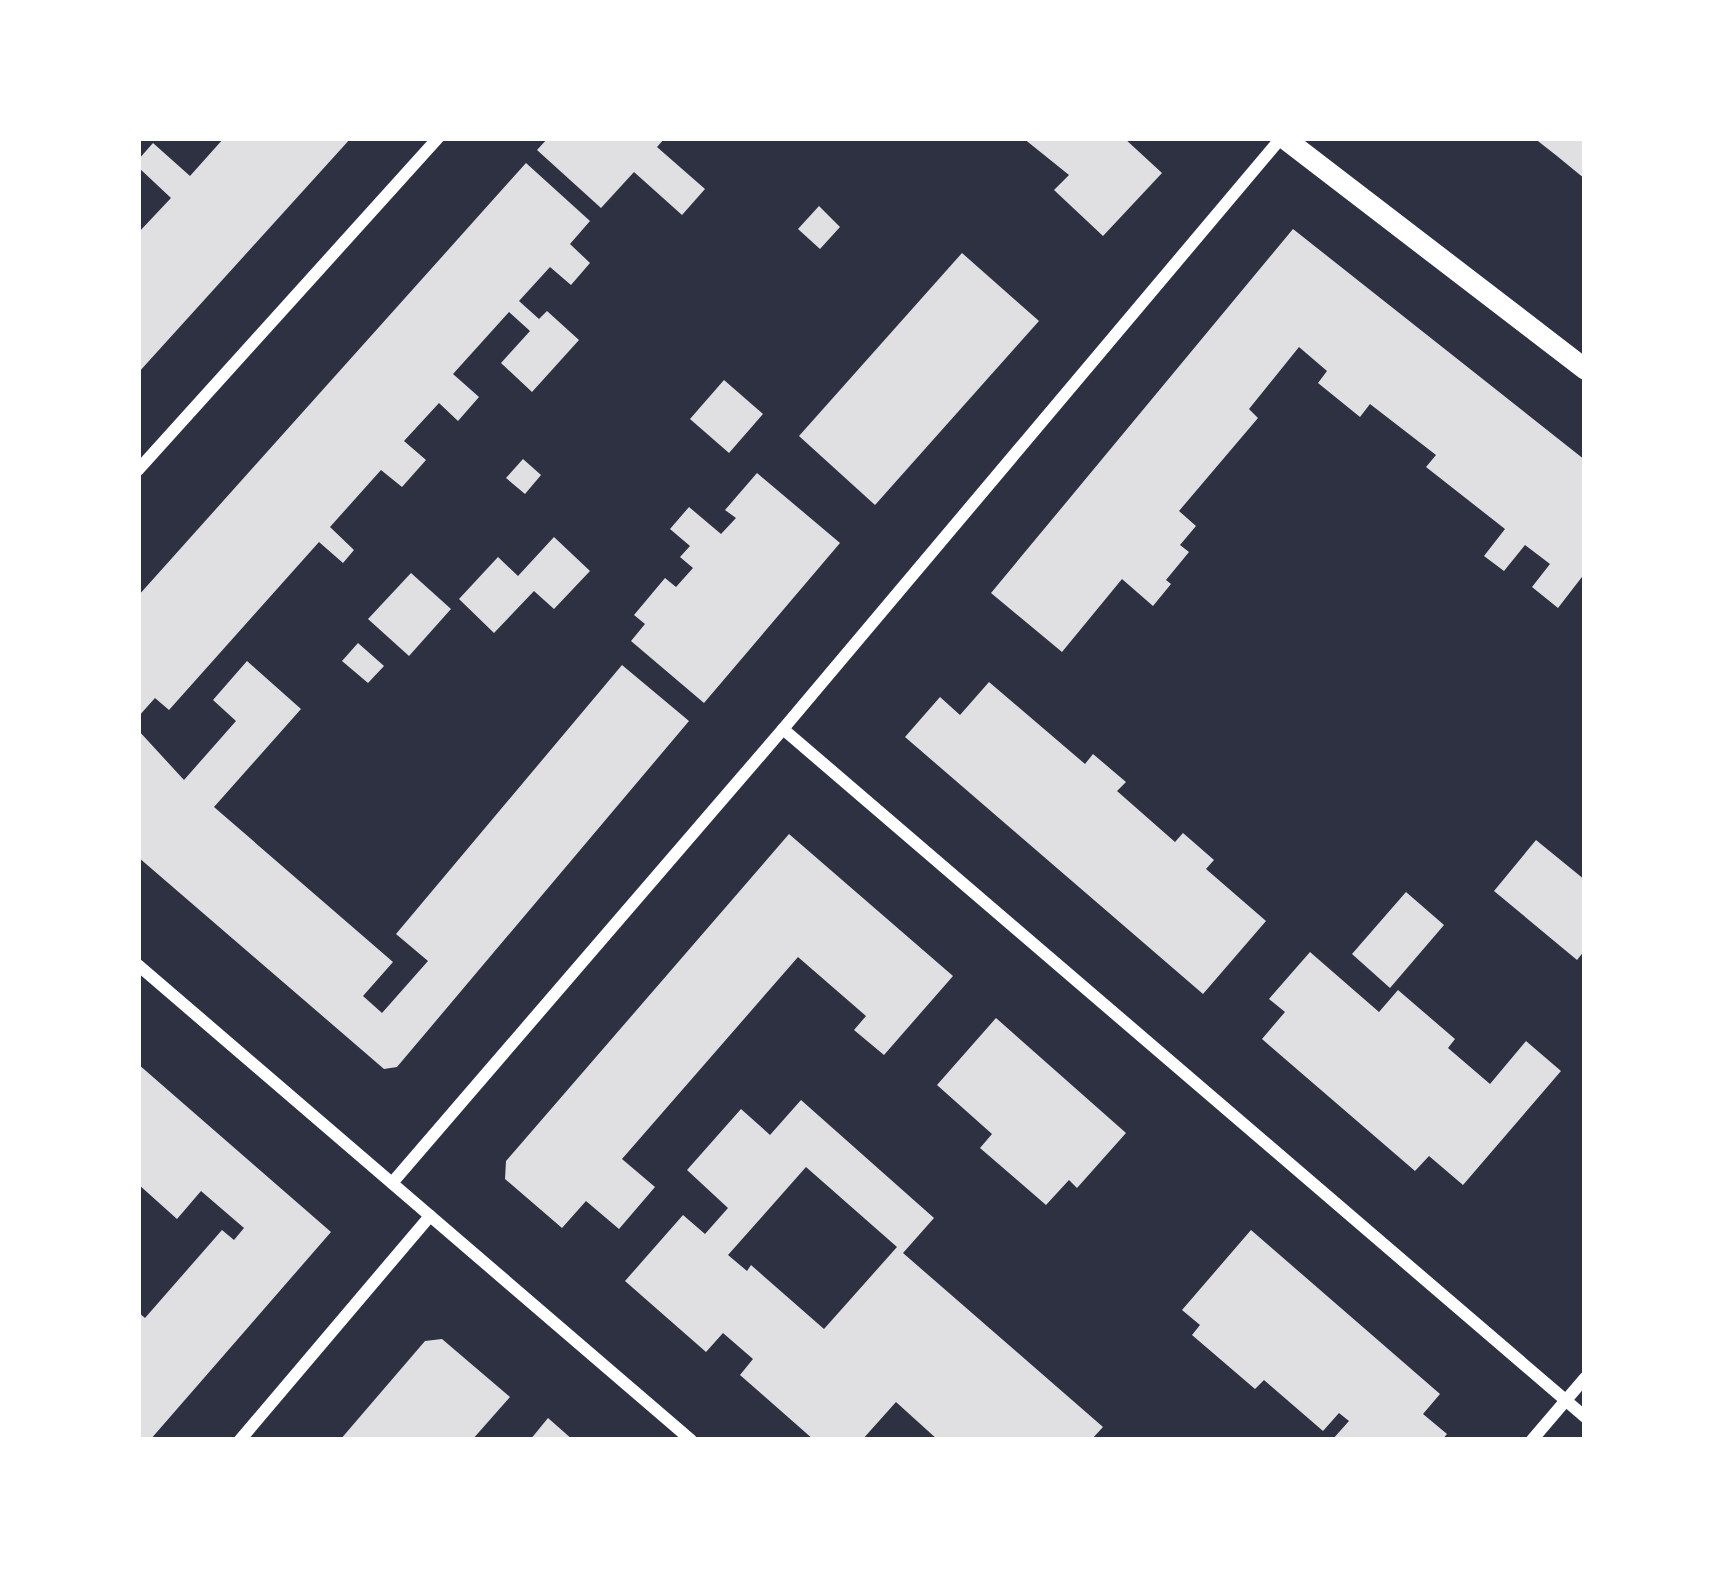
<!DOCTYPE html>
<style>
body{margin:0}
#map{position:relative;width:1723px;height:1578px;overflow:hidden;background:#2d3142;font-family:Quicksand,sans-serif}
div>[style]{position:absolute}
.building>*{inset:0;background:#e0e0e3}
.minor>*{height:12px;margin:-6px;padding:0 6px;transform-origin:6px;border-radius:6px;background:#fff}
.tertiary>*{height:21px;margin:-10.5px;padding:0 10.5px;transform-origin:10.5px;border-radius:10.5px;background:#fff}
span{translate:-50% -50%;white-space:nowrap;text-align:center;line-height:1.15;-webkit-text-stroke:12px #fff;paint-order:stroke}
.frame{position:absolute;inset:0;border:141px solid #fff;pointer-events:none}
</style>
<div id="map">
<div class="building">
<i style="clip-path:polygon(224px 138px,351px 138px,138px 373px,138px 233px,171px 198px,138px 167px,138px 160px,153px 143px,190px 176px)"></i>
<i style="clip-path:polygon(548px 138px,665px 138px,657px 147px,705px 189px,682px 215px,634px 172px,601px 208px,537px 150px)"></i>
<i style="clip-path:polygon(1023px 138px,1124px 138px,1162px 173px,1103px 236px,1054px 190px,1069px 175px)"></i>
<i style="clip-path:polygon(1534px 138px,1585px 138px,1585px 179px,1557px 156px)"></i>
<i style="clip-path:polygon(526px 163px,590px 221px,570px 244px,590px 263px,571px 285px,550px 267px,519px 301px,539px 319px,547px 311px,579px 340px,532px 392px,501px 363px,530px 331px,509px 312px,453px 374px,479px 397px,458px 421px,439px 403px,404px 441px,426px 460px,402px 487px,381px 470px,330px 527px,354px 550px,343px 563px,319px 542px,169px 710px,155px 698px,138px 717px,138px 596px)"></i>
<i style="clip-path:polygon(819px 206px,840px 227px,820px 249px,798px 229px)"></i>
<i style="clip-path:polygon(1293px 229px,1585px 460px,1585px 573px,1558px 608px,1532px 587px,1550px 564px,1525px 545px,1504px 571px,1484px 556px,1505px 529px,1426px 467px,1436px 455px,1370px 404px,1360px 417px,1318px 383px,1327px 371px,1299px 347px,1249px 409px,1258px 418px,1179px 511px,1196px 526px,1180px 545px,1189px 552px,1166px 580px,1171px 584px,1153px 606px,1122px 579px,1062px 652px,991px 593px)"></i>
<i style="clip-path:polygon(962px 253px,1039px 321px,875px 505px,799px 436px)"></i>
<i style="clip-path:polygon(724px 380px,763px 414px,729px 453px,690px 419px)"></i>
<i style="clip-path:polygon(523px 459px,541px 475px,525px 494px,506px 478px)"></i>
<i style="clip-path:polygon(757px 473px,840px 543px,704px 703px,631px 641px,645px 624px,634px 615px,665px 578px,676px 587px,693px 568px,680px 557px,690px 546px,670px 529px,689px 507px,721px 534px,736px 518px,725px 510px)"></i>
<i style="clip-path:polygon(554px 537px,590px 571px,554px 609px,534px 591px,494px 633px,459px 599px,498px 557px,518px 576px)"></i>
<i style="clip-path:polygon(411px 573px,451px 609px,409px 656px,368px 619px)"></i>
<i style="clip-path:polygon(358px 643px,384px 666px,368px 683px,342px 661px)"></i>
<i style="clip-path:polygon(247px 661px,301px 709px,214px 807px,393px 962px,363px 996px,382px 1013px,428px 961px,396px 934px,622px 665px,689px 721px,397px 1067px,384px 1069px,138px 857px,138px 730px,184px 780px,236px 721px,213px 700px)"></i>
<i style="clip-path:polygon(989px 682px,1085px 764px,1093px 754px,1126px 782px,1117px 791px,1175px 842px,1183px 833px,1214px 860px,1206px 869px,1266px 921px,1203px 994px,905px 737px,940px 697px,960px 715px)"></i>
<i style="clip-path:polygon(789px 834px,953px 976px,884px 1055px,854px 1030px,866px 1016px,798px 957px,622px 1159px,655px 1187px,619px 1229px,586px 1201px,562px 1228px,505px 1179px,506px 1161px)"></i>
<i style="clip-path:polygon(1536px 840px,1585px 880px,1585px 950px,1577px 960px,1494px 891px)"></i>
<i style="clip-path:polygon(1406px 892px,1444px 925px,1390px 988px,1352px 954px)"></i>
<i style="clip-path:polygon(1310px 952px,1379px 1012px,1398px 990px,1455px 1039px,1448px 1048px,1490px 1084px,1526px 1041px,1561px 1071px,1463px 1185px,1429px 1156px,1415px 1171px,1262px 1039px,1285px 1012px,1269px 999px)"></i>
<i style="clip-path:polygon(996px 1018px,1126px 1133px,1077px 1188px,1069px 1180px,1046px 1205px,980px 1148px,992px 1134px,937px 1085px)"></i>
<i style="clip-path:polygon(138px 1064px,331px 1232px,150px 1440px,138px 1440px,138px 1312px,145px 1318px,222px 1230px,234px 1240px,244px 1228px,201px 1191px,177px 1219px,138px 1184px)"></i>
<i style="clip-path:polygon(evenodd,801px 1100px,934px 1218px,903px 1253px,1103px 1427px,1091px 1440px,938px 1440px,896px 1402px,862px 1440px,814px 1440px,740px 1375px,753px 1359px,723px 1333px,706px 1352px,625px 1281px,683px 1215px,705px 1234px,728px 1208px,687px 1170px,741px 1109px,770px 1135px,801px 1100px,806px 1167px,897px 1247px,824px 1329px,751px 1265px,747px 1271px,728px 1255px,806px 1167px)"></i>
<i style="clip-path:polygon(1251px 1230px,1440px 1394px,1423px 1414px,1447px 1434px,1442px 1440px,1332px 1440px,1349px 1421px,1339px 1413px,1323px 1431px,1264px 1380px,1255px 1389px,1192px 1335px,1200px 1325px,1182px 1310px)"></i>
<i style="clip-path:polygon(442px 1339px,510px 1397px,472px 1440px,340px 1440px,425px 1341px)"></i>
<i style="clip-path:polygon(548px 1418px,573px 1440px,530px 1440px)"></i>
</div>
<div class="minor">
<i style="left:138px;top:470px;width:447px;rotate:-47.9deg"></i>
<i style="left:783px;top:729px;width:1057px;rotate:40.62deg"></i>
<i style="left:138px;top:965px;width:729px;rotate:40.66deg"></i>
<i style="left:392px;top:1183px;width:599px;rotate:-49.26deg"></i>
<i style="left:783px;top:729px;width:773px;rotate:-49.88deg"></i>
<i style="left:240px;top:1440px;width:294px;rotate:-49.7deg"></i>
<i style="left:1532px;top:1440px;width:82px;rotate:-49.5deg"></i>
</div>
<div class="tertiary">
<i style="left:1284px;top:138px;width:379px;rotate:37.5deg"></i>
</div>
<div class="frame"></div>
</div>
